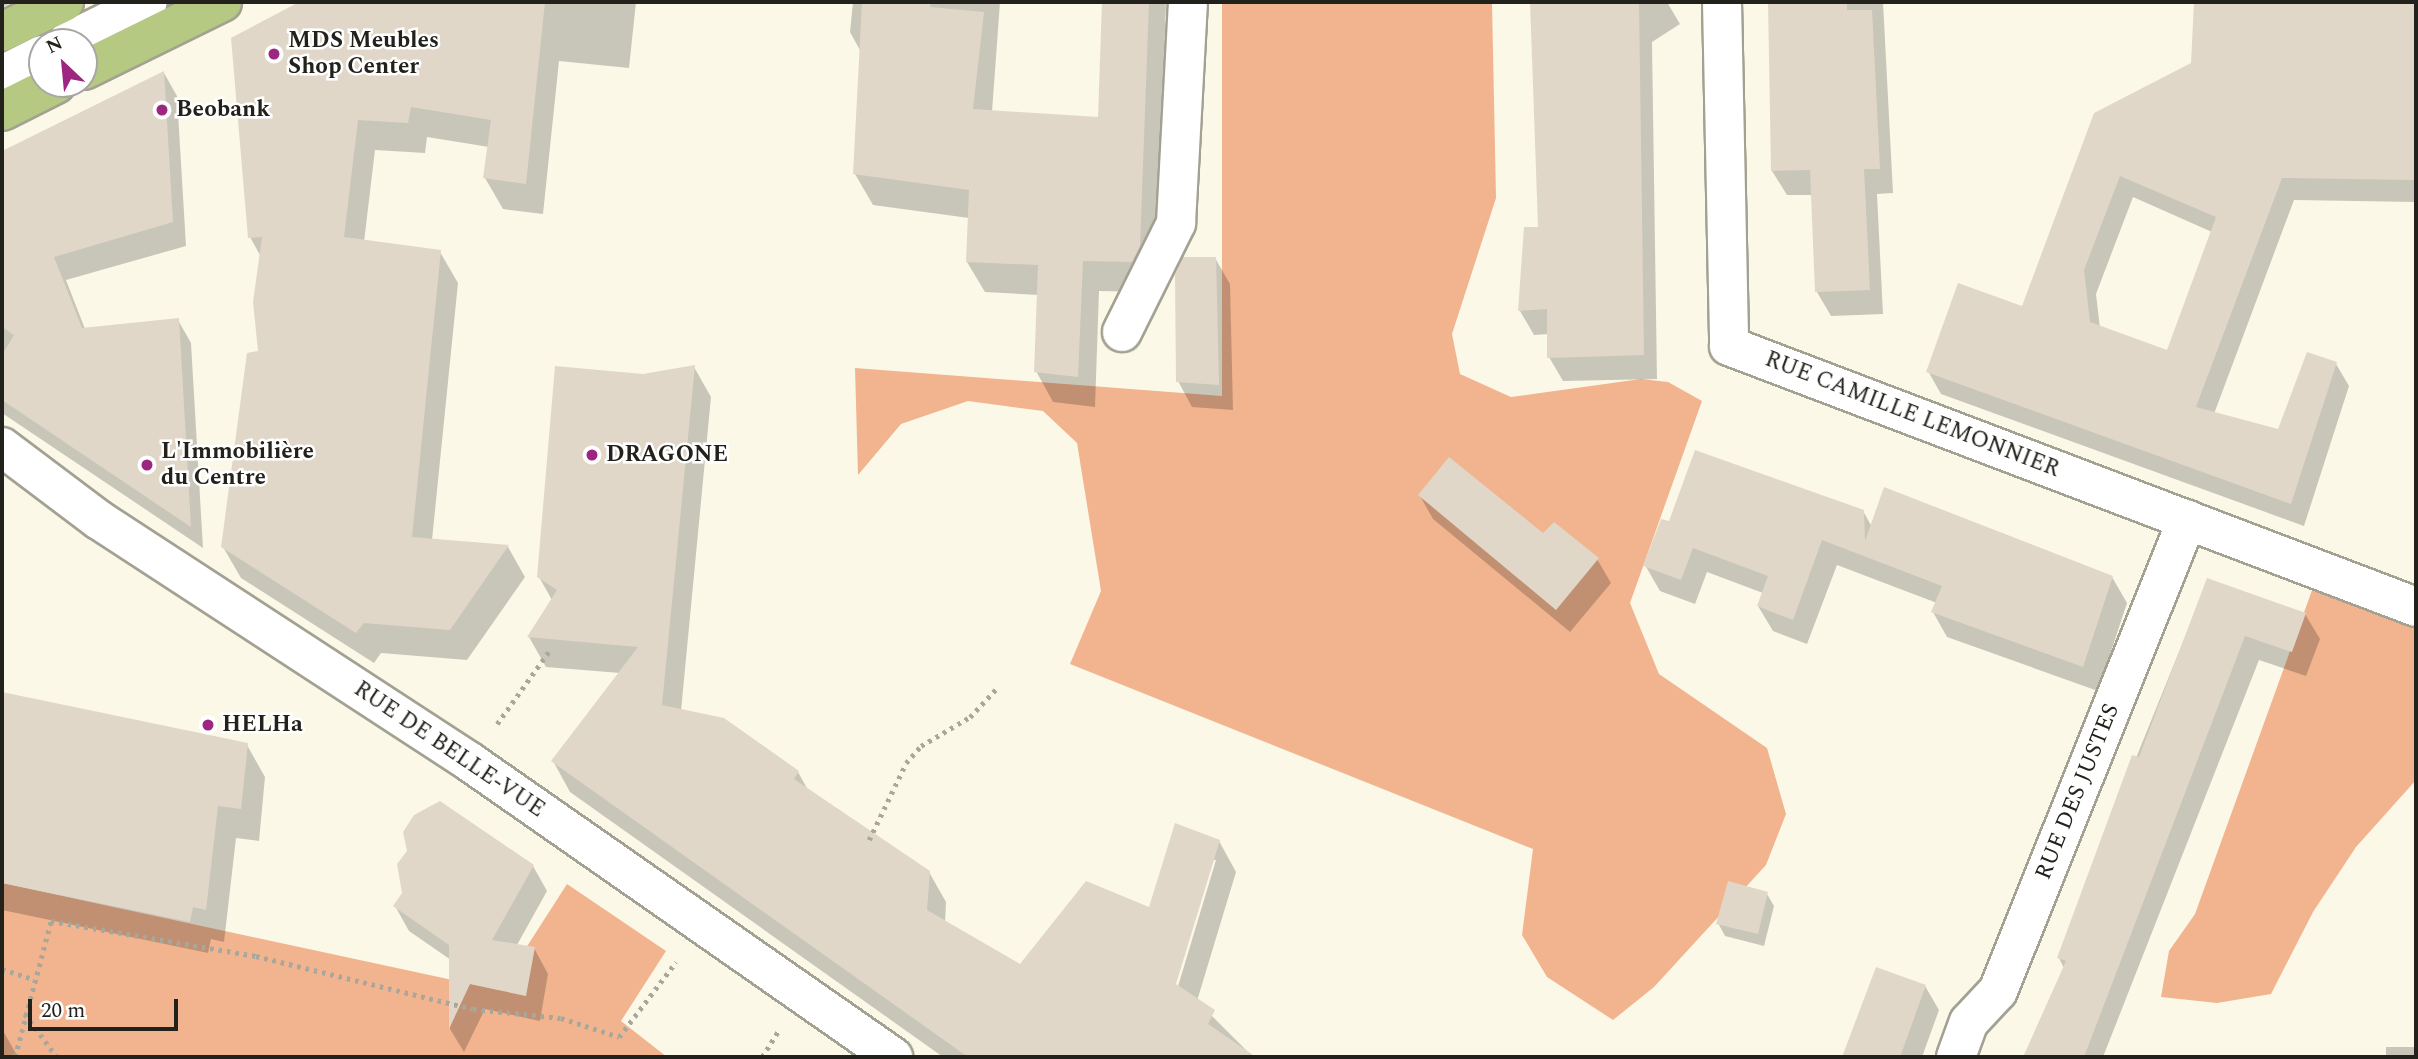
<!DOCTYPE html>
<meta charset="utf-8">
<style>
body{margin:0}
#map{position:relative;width:2418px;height:1059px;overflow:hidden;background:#fbf8e8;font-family:Spectral,serif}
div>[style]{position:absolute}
.green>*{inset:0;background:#f2b48f}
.shadow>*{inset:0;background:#0003}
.building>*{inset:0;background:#e1d7c9}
.path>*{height:4.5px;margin-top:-2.25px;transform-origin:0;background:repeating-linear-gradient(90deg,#a9a79b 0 3.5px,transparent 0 8.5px)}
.roads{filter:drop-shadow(2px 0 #a3a191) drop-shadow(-2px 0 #a3a191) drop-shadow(0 2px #a3a191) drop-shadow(0 -2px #a3a191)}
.minor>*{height:38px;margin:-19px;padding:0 19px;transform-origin:19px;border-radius:19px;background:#fff}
.major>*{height:38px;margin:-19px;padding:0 19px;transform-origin:19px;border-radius:19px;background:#b5c983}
.dots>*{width:19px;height:19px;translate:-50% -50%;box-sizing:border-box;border:4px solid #fff;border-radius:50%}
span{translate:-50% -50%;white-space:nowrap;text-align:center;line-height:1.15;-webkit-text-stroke:5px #fff;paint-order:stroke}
.poi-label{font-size:23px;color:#22211b;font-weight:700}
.left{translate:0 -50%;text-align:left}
.street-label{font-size:23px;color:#22211b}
.frame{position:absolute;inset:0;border:4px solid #22211b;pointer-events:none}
.north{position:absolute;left:28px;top:28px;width:70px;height:70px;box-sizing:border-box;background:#fff;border:2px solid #a7a6a4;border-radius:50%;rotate:334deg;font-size:19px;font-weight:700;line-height:28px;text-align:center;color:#22211b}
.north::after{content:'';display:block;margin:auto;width:24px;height:32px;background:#9d2680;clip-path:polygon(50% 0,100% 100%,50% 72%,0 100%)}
.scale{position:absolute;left:28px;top:999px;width:150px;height:32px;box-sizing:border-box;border:4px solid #22211b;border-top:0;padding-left:9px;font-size:21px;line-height:24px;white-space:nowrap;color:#22211b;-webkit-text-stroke:5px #fff;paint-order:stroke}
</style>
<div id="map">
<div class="green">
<i style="clip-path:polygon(1222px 2px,1492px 2px,1496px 198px,1452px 334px,1460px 374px,1511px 397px,1641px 379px,1668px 382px,1702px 401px,1630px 603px,1659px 674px,1767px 748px,1786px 814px,1766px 865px,1654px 987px,1613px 1020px,1547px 977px,1522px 935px,1533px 849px,1070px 664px,1101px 591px,1077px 443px,1043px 411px,968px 401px,901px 424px,858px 475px,855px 368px,1222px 396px)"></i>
<i style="clip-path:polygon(2315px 582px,2416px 620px,2416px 780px,2356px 847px,2313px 912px,2271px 994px,2217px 1003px,2161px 997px,2169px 951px,2195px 914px)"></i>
<i style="clip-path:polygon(2px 883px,499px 990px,567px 884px,666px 951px,621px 1021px,667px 1057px,2px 1057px)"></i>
</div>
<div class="shadow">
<i style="clip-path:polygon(2px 2px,13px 2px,2px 7px)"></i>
<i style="clip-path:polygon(306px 2px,636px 2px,629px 68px,559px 61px,543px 214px,503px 209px,485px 178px,489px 147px,427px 137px,425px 153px,375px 150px,364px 242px,440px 252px,458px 283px,432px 540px,508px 547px,525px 577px,467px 660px,381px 653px,374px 663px,241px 578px,223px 547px,260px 353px,261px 257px,250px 237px,232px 38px)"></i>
<i style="clip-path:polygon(853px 2px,1000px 2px,992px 112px,1100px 119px,1103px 2px,1166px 2px,1157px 277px,1150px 292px,1099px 291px,1095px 407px,1053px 402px,1036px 371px,1039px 295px,985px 292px,967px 262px,969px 218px,873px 205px,855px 174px,861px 52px,850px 32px)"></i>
<i style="clip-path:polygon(1533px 2px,1667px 2px,1680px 24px,1652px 42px,1657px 379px,1563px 381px,1549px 357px,1549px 334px,1534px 335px,1520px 311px,1540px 228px)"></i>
<i style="clip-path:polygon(1769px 2px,1883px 2px,1893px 193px,1877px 194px,1883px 314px,1831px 316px,1817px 292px,1812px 195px,1787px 195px,1772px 171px)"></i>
<i style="clip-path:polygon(evenodd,2196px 2px,2416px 2px,2416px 202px,2294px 200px,2214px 414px,2279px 431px,2336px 364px,2349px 386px,2304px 526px,1941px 394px,1928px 371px,2023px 308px,2193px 64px,2196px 2px,2133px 197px,2212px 232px,2168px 352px,2100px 328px,2096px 294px,2133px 197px)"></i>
<i style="clip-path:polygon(164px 73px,177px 96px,186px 246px,66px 280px,85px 329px,178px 320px,191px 343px,203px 548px,2px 413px,2px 155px)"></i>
<i style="clip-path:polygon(1215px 258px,1230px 284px,1233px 410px,1192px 407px,1178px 381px)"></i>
<i style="clip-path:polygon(evenodd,694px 367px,711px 397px,681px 711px,798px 772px,808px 790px,929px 872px,946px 902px,945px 923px,1020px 966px,1151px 909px,1219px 841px,1236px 872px,1197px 1001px,1253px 1057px,943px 1057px,570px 792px,553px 761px,620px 673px,546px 667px,529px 637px,552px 600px,539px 577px,643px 376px,694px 367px,1212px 860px,1216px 860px,1176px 993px,1172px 992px,1212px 860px)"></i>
<i style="clip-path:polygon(1420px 496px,1597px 559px,1611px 583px,1570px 632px,1433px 519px)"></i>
<i style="clip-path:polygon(1863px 511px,1872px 527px,2112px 577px,2127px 603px,2098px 691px,1947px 637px,1933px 612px,1937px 603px,1837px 565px,1807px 644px,1773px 631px,1758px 606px,1763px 593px,1707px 572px,1695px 604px,1660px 591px,1645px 565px,1670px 523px)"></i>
<i style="clip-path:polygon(2208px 580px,2305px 614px,2320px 639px,2306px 676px,2259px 660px,2103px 1057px,2024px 1057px,2064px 968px,2059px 958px,2096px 857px)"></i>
<i style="clip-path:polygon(2px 694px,247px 745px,265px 777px,259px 841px,236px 838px,224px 942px,211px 939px,208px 953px,2px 910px)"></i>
<i style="clip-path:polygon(533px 866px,547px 891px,517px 945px,534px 948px,548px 974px,540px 1021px,485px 1009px,464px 1052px,450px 1029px,451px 960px,409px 931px,395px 906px)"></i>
<i style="clip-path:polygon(1767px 894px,1774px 906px,1764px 946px,1725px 936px,1718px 923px)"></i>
<i style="clip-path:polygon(1877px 969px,1925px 986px,1939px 1010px,1922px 1057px,1844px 1057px)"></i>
<i style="clip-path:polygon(2px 1029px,18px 1057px,2px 1057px)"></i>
<i style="clip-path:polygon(2386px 1047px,2416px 1047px,2416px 1057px,2386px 1057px)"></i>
</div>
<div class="building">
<i style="clip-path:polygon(299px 2px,545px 2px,526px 184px,483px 178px,491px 120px,411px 107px,408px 123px,358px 120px,344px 237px,441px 250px,412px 537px,509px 545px,450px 630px,364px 623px,356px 633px,221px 547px,247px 353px,258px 351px,253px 302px,262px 237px,248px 238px,231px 38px)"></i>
<i style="clip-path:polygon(862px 2px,931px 2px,930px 7px,984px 12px,973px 109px,1098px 117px,1102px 2px,1149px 2px,1140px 246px,1132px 262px,1083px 261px,1078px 377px,1034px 372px,1038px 265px,966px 262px,969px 190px,853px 174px)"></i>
<i style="clip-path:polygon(1530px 2px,1639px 2px,1644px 355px,1547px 358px,1547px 309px,1518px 311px,1524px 227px,1538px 227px)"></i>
<i style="clip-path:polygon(1768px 2px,1847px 2px,1847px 10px,1872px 10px,1880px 169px,1864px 169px,1870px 290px,1815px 292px,1810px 170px,1771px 171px)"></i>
<i style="clip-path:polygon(evenodd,2194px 2px,2415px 2px,2416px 180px,2282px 178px,2196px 407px,2278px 429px,2307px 352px,2337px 362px,2291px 504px,1926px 372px,1958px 283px,2022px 306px,2094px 113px,2191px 63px,2194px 2px,2120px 176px,2216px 217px,2167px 350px,2090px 322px,2084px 270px,2120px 176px)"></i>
<i style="clip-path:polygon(164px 71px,173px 222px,54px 257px,82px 328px,179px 318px,191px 527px,2px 400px,2px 355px,14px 335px,2px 327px,2px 151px)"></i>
<i style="clip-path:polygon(1183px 257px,1216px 257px,1219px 385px,1176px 382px,1175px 275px)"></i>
<i style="clip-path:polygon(695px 365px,662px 705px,724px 718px,799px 771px,794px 779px,930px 871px,927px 910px,1020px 964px,1086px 881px,1149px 907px,1175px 823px,1220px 840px,1176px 984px,1215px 1010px,1208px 1024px,1256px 1057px,968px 1057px,551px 761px,638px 647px,527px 637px,557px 590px,537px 577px,555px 366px,643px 374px)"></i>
<i style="clip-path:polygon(1695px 450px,1864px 510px,1865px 541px,1884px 487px,2113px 576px,2083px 667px,1931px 612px,1942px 586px,1822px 540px,1793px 620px,1757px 606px,1768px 576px,1693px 548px,1681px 580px,1643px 566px,1661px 519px,1669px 521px)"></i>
<i style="clip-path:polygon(1449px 457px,1543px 533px,1554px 522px,1599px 558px,1556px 610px,1418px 495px)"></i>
<i style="clip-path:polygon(2207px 578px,2306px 613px,2292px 652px,2245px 636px,2084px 1057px,2023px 1057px,2066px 961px,2057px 958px,2132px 755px,2139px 757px)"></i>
<i style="clip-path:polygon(2px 692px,248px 743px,241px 809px,218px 806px,206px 910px,193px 907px,190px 922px,2px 883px)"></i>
<i style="clip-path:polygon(440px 801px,534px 865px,492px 940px,535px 947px,526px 996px,470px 984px,449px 1029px,449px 945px,393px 906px,402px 893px,397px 864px,407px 851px,403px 832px,414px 815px)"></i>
<i style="clip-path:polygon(1728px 881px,1768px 892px,1758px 934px,1716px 924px)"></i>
<i style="clip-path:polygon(1876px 967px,1926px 985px,1900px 1057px,1842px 1057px)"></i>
</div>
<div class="path">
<i style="left:497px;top:724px;width:91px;rotate:-54.4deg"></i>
<i style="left:869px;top:840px;width:85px;rotate:-64.3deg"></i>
<i style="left:906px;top:763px;width:23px;rotate:-49deg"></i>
<i style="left:921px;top:746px;width:57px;rotate:-30.6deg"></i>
<i style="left:970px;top:717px;width:38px;rotate:-47deg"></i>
<i style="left:2px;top:969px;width:33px;rotate:18deg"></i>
<i style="left:25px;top:1014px;width:54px;rotate:53.3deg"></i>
<i style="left:15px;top:1057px;width:141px;rotate:-75.2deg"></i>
<i style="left:51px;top:921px;width:208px;rotate:9.7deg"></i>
<i style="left:256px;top:956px;width:223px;rotate:13.7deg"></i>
<i style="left:473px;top:1009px;width:88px;rotate:5.8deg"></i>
<i style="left:561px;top:1018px;width:61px;rotate:18.1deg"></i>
<i style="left:619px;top:1037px;width:94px;rotate:-52.8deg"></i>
<i style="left:762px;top:1057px;width:31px;rotate:-58deg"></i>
</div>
<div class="roads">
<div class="minor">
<i style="left:1722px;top:2px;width:344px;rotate:88.8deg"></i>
<i style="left:1729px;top:346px;width:735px;rotate:20.8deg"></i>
<i style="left:67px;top:42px;width:90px;rotate:-26.3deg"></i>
<i style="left:2px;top:75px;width:45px;rotate:-26.6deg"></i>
<i style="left:1122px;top:332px;width:122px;rotate:-63.6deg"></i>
<i style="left:1176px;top:223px;width:221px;rotate:-86.9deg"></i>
<i style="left:2px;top:447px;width:121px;rotate:37deg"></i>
<i style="left:99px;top:520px;width:443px;rotate:33.1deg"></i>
<i style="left:470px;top:762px;width:516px;rotate:34.89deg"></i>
<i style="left:1956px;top:1057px;width:37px;rotate:-70deg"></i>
<i style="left:1969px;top:1022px;width:42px;rotate:-46.9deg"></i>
<i style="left:1998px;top:991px;width:508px;rotate:-68.14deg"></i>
</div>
<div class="major">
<i style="left:2px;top:32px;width:69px;rotate:-25.8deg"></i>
<i style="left:84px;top:70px;width:154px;rotate:-26.2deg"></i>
<i style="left:2px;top:111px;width:60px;rotate:-26.6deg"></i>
</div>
</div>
<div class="dots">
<i style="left:274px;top:54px;background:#9d2680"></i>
<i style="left:162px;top:110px;background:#9d2680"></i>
<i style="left:592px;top:455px;background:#9d2680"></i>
<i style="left:147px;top:465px;background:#9d2680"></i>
<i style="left:208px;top:725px;background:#9d2680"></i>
</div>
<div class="poi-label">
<span class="left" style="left:288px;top:54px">MDS Meubles<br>Shop Center</span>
<span class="left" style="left:176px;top:110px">Beobank</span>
<span class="left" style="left:161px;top:465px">L'Immobilière<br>du Centre</span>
<span class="left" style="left:606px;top:455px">DRAGONE</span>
<span class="left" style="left:222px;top:725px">HELHa</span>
</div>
<div class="street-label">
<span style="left:1912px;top:415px;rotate:21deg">RUE CAMILLE LEMONNIER</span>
<span style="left:449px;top:750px;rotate:34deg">RUE DE BELLE-VUE</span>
<span style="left:2078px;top:792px;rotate:-68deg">RUE DES JUSTES</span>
</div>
<div class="frame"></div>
<div class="north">N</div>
<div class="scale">20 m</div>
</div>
